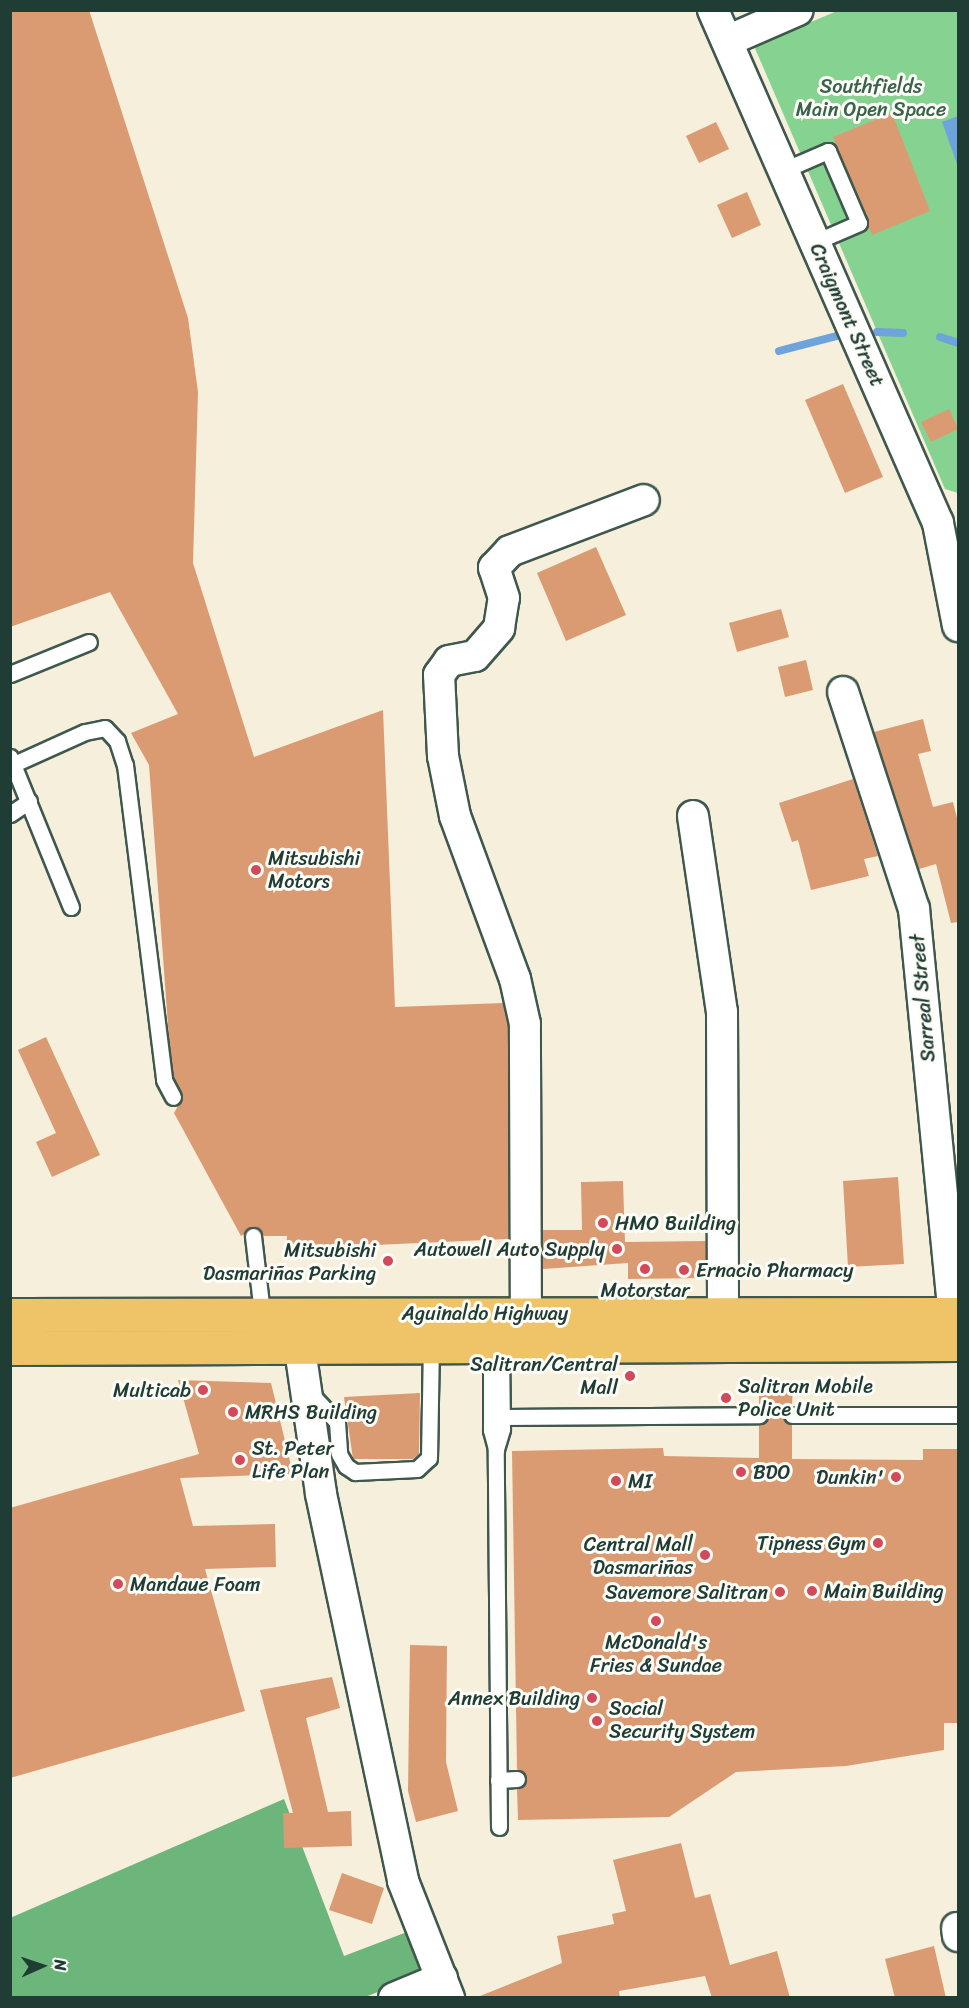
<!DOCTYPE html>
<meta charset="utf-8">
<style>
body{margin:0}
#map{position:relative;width:969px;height:2008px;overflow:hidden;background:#f6efdc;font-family:Sriracha,sans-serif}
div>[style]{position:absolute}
.green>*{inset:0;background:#86d391}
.forest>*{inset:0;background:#6cb57b}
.water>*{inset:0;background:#6ea3db}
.stream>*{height:8px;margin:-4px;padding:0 4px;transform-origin:4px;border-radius:4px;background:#6ea3db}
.building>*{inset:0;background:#db9b72}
.roads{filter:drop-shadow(2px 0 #3f584d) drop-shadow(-2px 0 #3f584d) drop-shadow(0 2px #3f584d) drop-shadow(0 -2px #3f584d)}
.lane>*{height:15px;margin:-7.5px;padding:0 7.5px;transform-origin:7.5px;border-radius:7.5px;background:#fff}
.street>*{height:30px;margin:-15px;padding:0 15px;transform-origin:15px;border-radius:15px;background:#fff}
.highway>*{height:33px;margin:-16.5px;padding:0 16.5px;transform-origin:16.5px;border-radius:16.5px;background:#efc469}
.dots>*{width:16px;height:16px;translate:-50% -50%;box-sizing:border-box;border:3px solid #fdfcf7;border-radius:50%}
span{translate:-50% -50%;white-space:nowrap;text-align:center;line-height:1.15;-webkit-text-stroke:6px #fdfcf7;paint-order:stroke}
.park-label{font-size:20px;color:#39624b}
.street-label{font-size:20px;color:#1f3d34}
.poi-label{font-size:20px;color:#1f3d34}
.left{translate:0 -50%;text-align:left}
.right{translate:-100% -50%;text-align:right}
.frame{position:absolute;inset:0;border:12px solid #1f3d34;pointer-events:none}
.north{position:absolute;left:12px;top:1936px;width:60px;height:60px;-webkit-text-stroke:4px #fdfcf7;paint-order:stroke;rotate:87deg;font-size:16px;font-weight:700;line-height:24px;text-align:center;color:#1f3d34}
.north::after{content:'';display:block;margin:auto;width:21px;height:27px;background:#1f3d34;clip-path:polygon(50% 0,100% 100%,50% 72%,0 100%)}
</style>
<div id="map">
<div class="green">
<i style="clip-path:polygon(837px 11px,958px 11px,958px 493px,945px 489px,754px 46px)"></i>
</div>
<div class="forest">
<i style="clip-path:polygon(284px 1799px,344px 1956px,407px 1932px,424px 1974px,365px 1997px,11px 1997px,10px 1918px)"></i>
</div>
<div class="water">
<i style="clip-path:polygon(958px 116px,958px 167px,942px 122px)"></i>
</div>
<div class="stream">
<i style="left:877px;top:332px;width:26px;rotate:2deg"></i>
<i style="left:940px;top:337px;width:19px;rotate:18deg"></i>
<i style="left:779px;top:351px;width:60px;rotate:-14.5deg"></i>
</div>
<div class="building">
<i style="clip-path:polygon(10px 10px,89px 10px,188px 318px,198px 392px,193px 563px,254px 757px,383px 710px,395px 1007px,503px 1003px,508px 1026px,508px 1239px,286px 1249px,287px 1236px,263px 1236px,256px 1227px,241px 1236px,174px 1113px,183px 1097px,173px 1077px,169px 1039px,149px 765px,131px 733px,178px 714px,110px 592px,10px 627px)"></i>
<i style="clip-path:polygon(892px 113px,930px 211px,872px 235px,833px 137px)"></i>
<i style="clip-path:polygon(716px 122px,729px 149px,699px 163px,686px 136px)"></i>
<i style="clip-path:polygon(747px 192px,761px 225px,732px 238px,717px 205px)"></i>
<i style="clip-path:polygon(843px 384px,883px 477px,845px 493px,805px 400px)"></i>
<i style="clip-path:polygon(949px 409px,958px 429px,931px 442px,921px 422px)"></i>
<i style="clip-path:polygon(596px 547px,626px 615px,566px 641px,537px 573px)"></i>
<i style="clip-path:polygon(781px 609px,789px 637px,737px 652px,729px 623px)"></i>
<i style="clip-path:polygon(806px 660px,813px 690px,785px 697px,778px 667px)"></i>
<i style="clip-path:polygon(923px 719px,931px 751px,918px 754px,933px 807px,953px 802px,958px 822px,958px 922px,951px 923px,936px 864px,919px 869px,874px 732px)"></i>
<i style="clip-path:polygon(853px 779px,878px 856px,864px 859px,869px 876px,811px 890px,798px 840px,792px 842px,779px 803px)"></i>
<i style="clip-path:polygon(46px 1037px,100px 1155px,52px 1177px,36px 1142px,56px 1133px,18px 1050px)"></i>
<i style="clip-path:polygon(898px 1177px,904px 1264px,848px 1267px,843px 1181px)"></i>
<i style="clip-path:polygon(623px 1181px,625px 1242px,706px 1241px,706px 1278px,628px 1279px,628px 1263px,543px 1269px,543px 1230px,582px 1230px,581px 1182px)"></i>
<i style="clip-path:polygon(178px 1380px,271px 1383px,293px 1474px,180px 1478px,193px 1526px,275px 1524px,276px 1567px,205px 1569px,245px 1711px,10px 1778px,10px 1508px,199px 1454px)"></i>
<i style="clip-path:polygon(759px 1383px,793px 1384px,792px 1405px,782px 1414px,792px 1425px,792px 1459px,923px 1460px,923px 1449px,958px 1449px,958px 1723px,944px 1723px,944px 1750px,846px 1766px,736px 1772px,669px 1817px,518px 1820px,517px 1789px,527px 1779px,517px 1769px,512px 1451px,663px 1448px,664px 1456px,759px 1458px,759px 1425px,769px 1414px,759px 1405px)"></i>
<i style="clip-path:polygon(420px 1393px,419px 1454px,413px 1459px,353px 1459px,344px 1397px)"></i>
<i style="clip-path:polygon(410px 1645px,447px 1646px,446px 1762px,458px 1811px,416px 1822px,408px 1791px)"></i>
<i style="clip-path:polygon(332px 1677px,340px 1708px,306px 1718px,328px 1812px,351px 1811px,352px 1846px,284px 1848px,283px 1813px,293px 1813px,260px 1690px)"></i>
<i style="clip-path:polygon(681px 1843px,695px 1898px,710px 1894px,730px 1965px,777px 1951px,790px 1998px,712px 1998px,705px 1976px,619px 1991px,620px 1998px,475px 1998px,562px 1963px,557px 1936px,614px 1924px,612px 1914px,626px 1911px,613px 1860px)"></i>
<i style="clip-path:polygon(342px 1873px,384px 1888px,372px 1924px,329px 1910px)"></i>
<i style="clip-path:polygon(934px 1946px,946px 1998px,895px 1998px,885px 1959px)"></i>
</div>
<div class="roads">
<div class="lane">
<i style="left:784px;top:170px;width:48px;rotate:-23.4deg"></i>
<i style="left:828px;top:151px;width:78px;rotate:66.7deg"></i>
<i style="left:859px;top:223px;width:48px;rotate:156.6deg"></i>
<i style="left:10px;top:674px;width:85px;rotate:-22.1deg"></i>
<i style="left:10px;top:757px;width:162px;rotate:67.9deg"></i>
<i style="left:14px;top:764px;width:78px;rotate:-24.3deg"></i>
<i style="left:85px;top:732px;width:20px;rotate:-11deg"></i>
<i style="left:105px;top:728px;width:18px;rotate:47deg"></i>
<i style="left:117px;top:741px;width:25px;rotate:72deg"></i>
<i style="left:125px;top:765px;width:317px;rotate:82.9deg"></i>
<i style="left:164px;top:1080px;width:19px;rotate:62deg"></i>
<i style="left:10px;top:814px;width:23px;rotate:-34deg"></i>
<i style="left:253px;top:1236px;width:78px;rotate:83.3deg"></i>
<i style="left:491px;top:1342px;width:88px;rotate:90deg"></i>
<i style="left:491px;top:1430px;width:20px;rotate:75deg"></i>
<i style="left:311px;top:1394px;width:38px;rotate:47deg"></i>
<i style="left:337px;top:1422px;width:32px;rotate:86deg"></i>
<i style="left:339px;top:1454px;width:14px;rotate:60deg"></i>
<i style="left:346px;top:1466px;width:11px;rotate:34deg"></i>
<i style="left:355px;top:1472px;width:62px;rotate:-2.8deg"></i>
<i style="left:417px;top:1469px;width:16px;rotate:-43deg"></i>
<i style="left:429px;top:1458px;width:111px;rotate:-89deg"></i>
<i style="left:792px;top:1415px;width:166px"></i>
<i style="left:502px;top:1417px;width:257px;rotate:-0.4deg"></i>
<i style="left:498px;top:1780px;width:19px;rotate:-3deg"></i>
<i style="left:499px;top:1827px;width:378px;rotate:-90.5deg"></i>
<i style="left:496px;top:1449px;width:21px;rotate:-73deg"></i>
<i style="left:502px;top:1429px;width:86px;rotate:-90.7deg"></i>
</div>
<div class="street">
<i style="left:713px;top:10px;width:560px;rotate:66.32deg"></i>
<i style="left:938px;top:523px;width:105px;rotate:79deg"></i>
<i style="left:727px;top:41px;width:77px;rotate:-23.6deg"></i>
<i style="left:843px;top:692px;width:228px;rotate:71.9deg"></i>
<i style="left:914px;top:909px;width:407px;rotate:84.4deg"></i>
<i style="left:693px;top:816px;width:198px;rotate:81.6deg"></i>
<i style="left:722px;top:1012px;width:300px;rotate:89.8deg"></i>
<i style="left:296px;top:1322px;width:174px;rotate:81.7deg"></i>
<i style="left:321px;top:1494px;width:396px;rotate:78deg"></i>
<i style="left:403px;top:1881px;width:126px;rotate:68.5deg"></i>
<i style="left:526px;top:1339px;width:315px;rotate:-90.2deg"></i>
<i style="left:525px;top:1024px;width:46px;rotate:-102.5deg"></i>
<i style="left:515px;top:979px;width:174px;rotate:-110.2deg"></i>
<i style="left:455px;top:816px;width:61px;rotate:-101.3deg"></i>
<i style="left:443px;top:756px;width:81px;rotate:-92.8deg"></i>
<i style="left:439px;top:675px;width:17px;rotate:-54deg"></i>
<i style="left:449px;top:661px;width:26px;rotate:-11deg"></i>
<i style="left:475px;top:656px;width:37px;rotate:-49deg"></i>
<i style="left:499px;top:628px;width:30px;rotate:-81deg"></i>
<i style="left:504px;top:598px;width:32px;rotate:-108deg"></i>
<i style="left:494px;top:568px;width:23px;rotate:-47deg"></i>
<i style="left:510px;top:551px;width:143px;rotate:-20.8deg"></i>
<i style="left:957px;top:1928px;width:8px;rotate:83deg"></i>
<i style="left:394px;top:1998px;width:52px;rotate:-22.6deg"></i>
</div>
<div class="highway">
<i style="left:10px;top:1315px;width:948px;rotate:-0.06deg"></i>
<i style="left:10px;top:1348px;width:948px;rotate:-0.24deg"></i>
</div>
</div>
<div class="dots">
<i style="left:256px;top:870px;background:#d1495b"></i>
<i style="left:603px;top:1223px;background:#d1495b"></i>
<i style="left:617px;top:1249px;background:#d1495b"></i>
<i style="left:388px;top:1261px;background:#d1495b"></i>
<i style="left:645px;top:1269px;background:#d1495b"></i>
<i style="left:684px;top:1270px;background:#d1495b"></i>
<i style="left:630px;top:1376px;background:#d1495b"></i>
<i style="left:203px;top:1390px;background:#d1495b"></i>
<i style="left:726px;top:1398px;background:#d1495b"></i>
<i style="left:233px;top:1412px;background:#d1495b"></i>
<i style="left:240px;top:1460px;background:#d1495b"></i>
<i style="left:741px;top:1472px;background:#d1495b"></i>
<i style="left:896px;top:1477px;background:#d1495b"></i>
<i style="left:616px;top:1481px;background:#d1495b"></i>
<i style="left:878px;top:1543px;background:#d1495b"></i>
<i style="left:705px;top:1555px;background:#d1495b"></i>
<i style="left:118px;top:1584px;background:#d1495b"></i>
<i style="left:812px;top:1591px;background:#d1495b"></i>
<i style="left:780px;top:1592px;background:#d1495b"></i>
<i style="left:656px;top:1621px;background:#d1495b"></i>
<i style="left:592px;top:1698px;background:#d1495b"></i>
<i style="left:597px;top:1721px;background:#d1495b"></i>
</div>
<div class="park-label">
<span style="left:871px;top:98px">Southfields<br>Main Open Space</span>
</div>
<div class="street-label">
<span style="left:847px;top:315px;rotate:66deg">Craigmont Street</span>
<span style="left:923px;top:998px;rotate:-95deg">Sarreal Street</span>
<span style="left:485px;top:1313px">Aguinaldo Highway</span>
</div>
<div class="poi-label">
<span class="left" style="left:268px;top:870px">Mitsubishi<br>Motors</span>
<span class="left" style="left:615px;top:1223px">HMO Building</span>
<span class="right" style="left:605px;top:1249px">Autowell Auto Supply</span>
<span class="right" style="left:376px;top:1262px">Mitsubishi<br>Dasmariñas Parking</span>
<span class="left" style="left:696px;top:1270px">Ernacio Pharmacy</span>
<span style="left:645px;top:1290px">Motorstar</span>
<span class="right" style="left:618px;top:1376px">Salitran/Central<br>Mall</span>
<span class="left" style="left:738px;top:1398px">Salitran Mobile<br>Police Unit</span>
<span class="right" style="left:191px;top:1390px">Multicab</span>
<span class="left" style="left:245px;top:1412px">MRHS Building</span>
<span class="left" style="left:252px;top:1460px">St. Peter<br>Life Plan</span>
<span class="left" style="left:753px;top:1472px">BDO</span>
<span class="right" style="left:884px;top:1477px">Dunkin'</span>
<span class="left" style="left:628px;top:1481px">MI</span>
<span class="right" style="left:866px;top:1543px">Tipness Gym</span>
<span class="right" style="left:693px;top:1556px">Central Mall<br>Dasmariñas</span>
<span class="left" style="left:130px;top:1584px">Mandaue Foam</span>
<span class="left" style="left:824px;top:1591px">Main Building</span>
<span class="right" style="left:768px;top:1592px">Savemore Salitran</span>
<span style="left:656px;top:1654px">McDonald's<br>Fries &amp; Sundae</span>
<span class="right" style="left:580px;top:1698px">Annex Building</span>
<span class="left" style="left:609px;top:1720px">Social<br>Security System</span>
</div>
<div class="frame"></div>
<div class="north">N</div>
</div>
